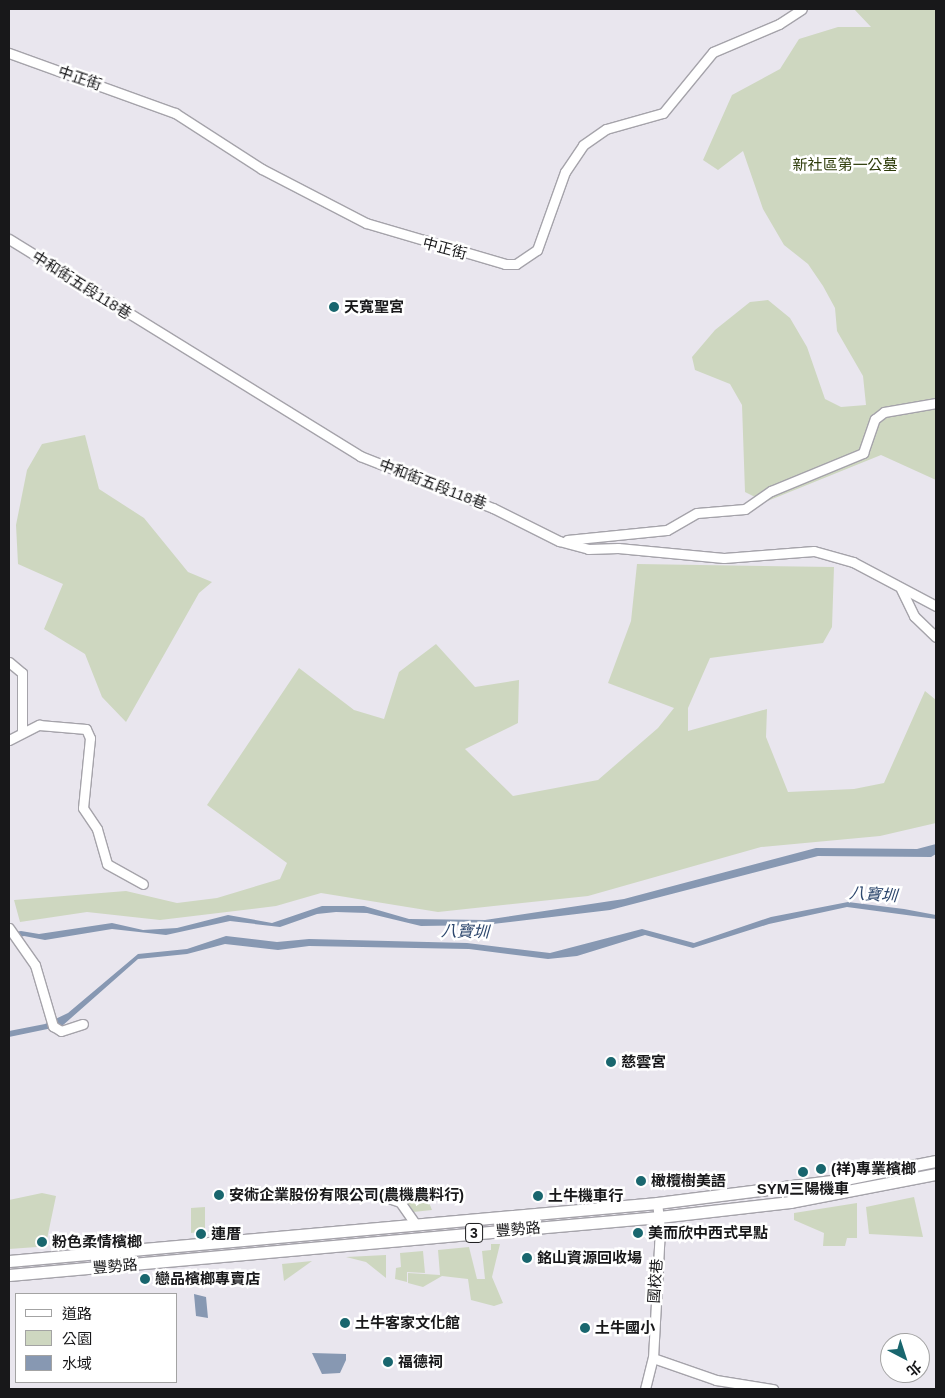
<!DOCTYPE html>
<meta charset="utf-8">
<style>
body{margin:0}
#map{position:relative;width:945px;height:1398px;overflow:hidden;background:#e9e6ee;font-family:Arial,"Noto Sans TC",sans-serif}
div>[style]{position:absolute}
.green>*{inset:0;background:#ced7c0}
.water>*{inset:0;background:#8798b2}
.roads{filter:drop-shadow(1px 0 #a5a3aa) drop-shadow(-1px 0 #a5a3aa) drop-shadow(0 1px #a5a3aa) drop-shadow(0 -1px #a5a3aa)}
.minor>*{height:9px;margin:-4.5px;padding:0 4.5px;transform-origin:4.5px;border-radius:4.5px;background:#fff}
.major>*{height:11px;margin:-5.5px;padding:0 5.5px;transform-origin:5.5px;border-radius:5.5px;background:#fff}
.dots>*{width:14px;height:14px;translate:-50% -50%;box-sizing:border-box;border:2px solid #fff;border-radius:50%}
span{translate:-50% -50%;white-space:nowrap;text-align:center;line-height:1.15;-webkit-text-stroke:5px #fff;paint-order:stroke}
.shield-label span{padding:1px 4px;background:#fff;border:1px solid;border-radius:4px;-webkit-text-stroke-width:0}
.shield-label{font-size:14px;color:#18181a;font-weight:700}
.street-label{font-size:15px;color:#18181a}
.park-label{font-size:15px;color:#2e3c0a}
.poi-label{font-size:15px;color:#18181a;font-weight:700}
.left{translate:0 -50%;text-align:left}
.water-label{font-size:16px;color:#2d476d;font-style:italic}
.frame{position:absolute;inset:0;border:10px solid #18181a;pointer-events:none}
.legend{position:absolute;left:15px;top:1293px;width:162px;height:90px;box-sizing:border-box;background:#fff;border:1px solid #a3a3a3;margin:0;padding:6px 9px;list-style:none;font-size:15px;color:#18181a}
.legend li{display:flex;align-items:center;gap:10px;height:25px}
.legend b{width:25px;border:1px solid #a3a3a3}
.north{position:absolute;left:880px;top:1333px;width:50px;height:50px;box-sizing:border-box;background:#fff;border:1px solid #a3a3a3;border-radius:50%;rotate:140deg;font-size:14px;font-weight:700;line-height:20px;text-align:center;color:#18181a}
.north::after{content:'';display:block;margin:auto;width:18px;height:22px;background:#19666e;clip-path:polygon(50% 0,100% 100%,50% 72%,0 100%)}
</style>
<div id="map">
<div class="green">
<i style="clip-path:polygon(854px 9px,936px 9px,936px 480px,881px 455px,765px 502px,745px 492px,742px 405px,730px 384px,695px 370px,692px 357px,715px 330px,750px 302px,768px 300px,790px 318px,807px 347px,825px 399px,841px 407px,866px 405px,863px 376px,837px 331px,835px 308px,823px 286px,808px 264px,784px 245px,763px 209px,743px 151px,718px 170px,703px 160px,732px 95px,780px 69px,799px 39px,838px 27px,871px 27px)"></i>
<i style="clip-path:polygon(85px 435px,99px 489px,144px 518px,188px 572px,212px 582px,199px 593px,126px 722px,102px 697px,85px 654px,44px 629px,63px 584px,18px 564px,16px 525px,27px 470px,42px 444px)"></i>
<i style="clip-path:polygon(637px 564px,834px 567px,832px 627px,823px 643px,710px 658px,688px 708px,688px 731px,767px 709px,766px 737px,788px 792px,854px 789px,884px 783px,925px 691px,936px 700px,936px 823px,880px 836px,761px 847px,588px 896px,438px 912px,321px 893px,276px 906px,160px 920px,87px 912px,20px 922px,14px 900px,126px 891px,177px 903px,217px 898px,280px 879px,287px 863px,207px 805px,299px 668px,354px 710px,384px 719px,399px 672px,436px 644px,475px 687px,519px 680px,518px 723px,465px 749px,513px 796px,598px 780px,658px 728px,674px 708px,608px 683px,631px 621px)"></i>
<i style="clip-path:polygon(409px 1184px,424px 1190px,432px 1210px,413px 1212px,403px 1201px,409px 1197px)"></i>
<i style="clip-path:polygon(42px 1193px,56px 1196px,47px 1239px,37px 1239px,37px 1247px,9px 1249px,9px 1200px)"></i>
<i style="clip-path:polygon(914px 1197px,923px 1237px,869px 1234px,866px 1207px)"></i>
<i style="clip-path:polygon(857px 1203px,857px 1238px,847px 1238px,845px 1246px,823px 1246px,824px 1233px,794px 1220px,794px 1213px)"></i>
<i style="clip-path:polygon(205px 1207px,205px 1231px,191px 1233px,191px 1208px)"></i>
<i style="clip-path:polygon(491px 1244px,500px 1244px,492px 1277px,503px 1303px,494px 1306px,471px 1300px,468px 1279px,442px 1276px,423px 1287px,408px 1283px,408px 1273px,440px 1275px,438px 1250px,469px 1247px,477px 1279px,485px 1279px,482px 1251px,491px 1250px)"></i>
<i style="clip-path:polygon(423px 1251px,425px 1273px,407px 1272px,407px 1282px,395px 1279px,396px 1268px,401px 1267px,400px 1253px)"></i>
<i style="clip-path:polygon(386px 1255px,386px 1278px,366px 1262px,346px 1257px)"></i>
<i style="clip-path:polygon(312px 1261px,284px 1281px,282px 1264px)"></i>
</div>
<div class="water">
<i style="clip-path:polygon(936px 844px,936px 854px,931px 857px,818px 856px,610px 910px,484px 925px,421px 926px,367px 913px,336px 912px,317px 914px,280px 927px,230px 921px,166px 935px,112px 929px,45px 940px,24px 936px,9px 940px,9px 933px,21px 931px,39px 934px,112px 923px,143px 930px,177px 928px,228px 915px,272px 923px,322px 906px,364px 906px,409px 919px,485px 920px,624px 899px,816px 848px,917px 849px)"></i>
<i style="clip-path:polygon(848px 902px,904px 909px,936px 915px,936px 919px,847px 907px,769px 924px,693px 948px,645px 935px,577px 956px,548px 959px,469px 949px,309px 946px,278px 950px,225px 944px,187px 954px,138px 959px,62px 1026px,9px 1037px,9px 1031px,45px 1024px,68px 1013px,138px 954px,187px 949px,226px 936px,277px 942px,309px 939px,467px 943px,550px 953px,642px 929px,694px 943px,771px 917px)"></i>
<i style="clip-path:polygon(194px 1294px,206px 1297px,208px 1318px,196px 1316px)"></i>
<i style="clip-path:polygon(312px 1353px,346px 1354px,346px 1360px,340px 1373px,322px 1374px)"></i>
</div>
<div class="roads">
<div class="minor">
<i style="left:9px;top:53px;width:177px;rotate:19.9deg"></i>
<i style="left:175px;top:113px;width:103px;rotate:32.8deg"></i>
<i style="left:262px;top:169px;width:117px;rotate:27.4deg"></i>
<i style="left:366px;top:223px;width:145px;rotate:16.4deg"></i>
<i style="left:505px;top:264px;width:11px"></i>
<i style="left:516px;top:264px;width:25px;rotate:-34deg"></i>
<i style="left:537px;top:250px;width:83px;rotate:-70.3deg"></i>
<i style="left:565px;top:172px;width:32px;rotate:-56deg"></i>
<i style="left:583px;top:145px;width:28px;rotate:-35deg"></i>
<i style="left:606px;top:129px;width:59px;rotate:-15.7deg"></i>
<i style="left:663px;top:113px;width:79px;rotate:-50.7deg"></i>
<i style="left:713px;top:52px;width:72px;rotate:-23deg"></i>
<i style="left:779px;top:24px;width:27px;rotate:-33deg"></i>
<i style="left:9px;top:239px;width:413px;rotate:31.7deg"></i>
<i style="left:360px;top:456px;width:143px;rotate:21.4deg"></i>
<i style="left:493px;top:508px;width:74px;rotate:26.6deg"></i>
<i style="left:559px;top:541px;width:30px;rotate:15deg"></i>
<i style="left:588px;top:549px;width:30px;rotate:-2deg"></i>
<i style="left:618px;top:548px;width:106px;rotate:5.4deg"></i>
<i style="left:724px;top:558px;width:90px;rotate:-4.4deg"></i>
<i style="left:814px;top:551px;width:41px;rotate:15.8deg"></i>
<i style="left:853px;top:562px;width:94px;rotate:27.9deg"></i>
<i style="left:567px;top:540px;width:100px;rotate:-5.7deg"></i>
<i style="left:667px;top:530px;width:34px;rotate:-30deg"></i>
<i style="left:697px;top:513px;width:48px;rotate:-4.8deg"></i>
<i style="left:745px;top:509px;width:32px;rotate:-35deg"></i>
<i style="left:771px;top:491px;width:100px;rotate:-22.4deg"></i>
<i style="left:863px;top:453px;width:36px;rotate:-71deg"></i>
<i style="left:875px;top:419px;width:11px;rotate:-38deg"></i>
<i style="left:884px;top:412px;width:53px;rotate:-9.8deg"></i>
<i style="left:901px;top:589px;width:30px;rotate:64deg"></i>
<i style="left:914px;top:616px;width:30px;rotate:44deg"></i>
<i style="left:9px;top:662px;width:17px;rotate:40deg"></i>
<i style="left:22px;top:673px;width:58px;rotate:90deg"></i>
<i style="left:9px;top:740px;width:34px;rotate:-27deg"></i>
<i style="left:39px;top:725px;width:47px;rotate:4.9deg"></i>
<i style="left:86px;top:729px;width:10px;rotate:66deg"></i>
<i style="left:90px;top:738px;width:70px;rotate:95.7deg"></i>
<i style="left:83px;top:808px;width:25px;rotate:56deg"></i>
<i style="left:97px;top:829px;width:36px;rotate:74deg"></i>
<i style="left:107px;top:864px;width:41px;rotate:29.1deg"></i>
<i style="left:9px;top:928px;width:45px;rotate:54.9deg"></i>
<i style="left:35px;top:965px;width:64px;rotate:73.6deg"></i>
<i style="left:53px;top:1026px;width:9px;rotate:32deg"></i>
<i style="left:61px;top:1031px;width:23px;rotate:-18deg"></i>
<i style="left:382px;top:1196px;width:19px;rotate:18deg"></i>
<i style="left:400px;top:1202px;width:28px;rotate:55deg"></i>
<i style="left:653px;top:1358px;width:67px;rotate:19.2deg"></i>
<i style="left:716px;top:1380px;width:58px;rotate:9deg"></i>
<i style="left:645px;top:1389px;width:32px;rotate:-76deg"></i>
<i style="left:653px;top:1358px;width:128px;rotate:-86.9deg"></i>
<i style="left:660px;top:1230px;width:27px;rotate:-96deg"></i>
</div>
<div class="major">
<i style="left:9px;top:1261px;width:651px;rotate:-5.11deg"></i>
<i style="left:657px;top:1203px;width:184px;rotate:-7.2deg"></i>
<i style="left:840px;top:1180px;width:98px;rotate:-11.2deg"></i>
<i style="left:9px;top:1275px;width:653px;rotate:-5.1deg"></i>
<i style="left:659px;top:1217px;width:132px;rotate:-6.5deg"></i>
<i style="left:790px;top:1202px;width:149px;rotate:-10.9deg"></i>
</div>
</div>
<div class="dots">
<i style="left:334px;top:307px;background:#19666e"></i>
<i style="left:611px;top:1062px;background:#19666e"></i>
<i style="left:821px;top:1169px;background:#19666e"></i>
<i style="left:803px;top:1172px;background:#19666e"></i>
<i style="left:641px;top:1181px;background:#19666e"></i>
<i style="left:219px;top:1195px;background:#19666e"></i>
<i style="left:538px;top:1196px;background:#19666e"></i>
<i style="left:638px;top:1233px;background:#19666e"></i>
<i style="left:201px;top:1234px;background:#19666e"></i>
<i style="left:42px;top:1242px;background:#19666e"></i>
<i style="left:527px;top:1258px;background:#19666e"></i>
<i style="left:145px;top:1279px;background:#19666e"></i>
<i style="left:345px;top:1323px;background:#19666e"></i>
<i style="left:585px;top:1328px;background:#19666e"></i>
<i style="left:388px;top:1362px;background:#19666e"></i>
</div>
<div class="shield-label">
<span style="left:474px;top:1233px">3</span>
</div>
<div class="street-label">
<span style="left:80px;top:78px;rotate:19deg">中正街</span>
<span style="left:445px;top:248px;rotate:15deg">中正街</span>
<span style="left:82px;top:285px;rotate:32deg">中和街五段118巷</span>
<span style="left:433px;top:484px;rotate:21deg">中和街五段118巷</span>
<span style="left:518px;top:1229px;rotate:-5deg">豐勢路</span>
<span style="left:115px;top:1266px;rotate:-5deg">豐勢路</span>
<span style="left:655px;top:1281px;rotate:-86deg">國校巷</span>
</div>
<div class="park-label">
<span style="left:845px;top:165px">新社區第一公墓</span>
</div>
<div class="poi-label">
<span class="left" style="left:344px;top:307px">天寬聖宮</span>
<span class="left" style="left:621px;top:1062px">慈雲宮</span>
<span class="left" style="left:831px;top:1169px">(祥)專業檳榔</span>
<span class="left" style="left:651px;top:1181px">橄欖樹美語</span>
<span style="left:803px;top:1189px">SYM三陽機車</span>
<span class="left" style="left:229px;top:1195px">安術企業股份有限公司(農機農料行)</span>
<span class="left" style="left:548px;top:1196px">土牛機車行</span>
<span class="left" style="left:648px;top:1233px">美而欣中西式早點</span>
<span class="left" style="left:211px;top:1234px">連厝</span>
<span class="left" style="left:52px;top:1242px">粉色柔情檳榔</span>
<span class="left" style="left:537px;top:1258px">銘山資源回收場</span>
<span class="left" style="left:155px;top:1279px">戀品檳榔專賣店</span>
<span class="left" style="left:355px;top:1323px">土牛客家文化館</span>
<span class="left" style="left:595px;top:1328px">土牛國小</span>
<span class="left" style="left:398px;top:1362px">福德祠</span>
</div>
<div class="water-label">
<span style="left:873px;top:895px;rotate:4deg">八寶圳</span>
<span style="left:465px;top:932px;rotate:2deg">八寶圳</span>
</div>
<div class="frame"></div>
<ul class="legend">
<li><b style="height:6px;background:#fff"></b>道路</li>
<li><b style="height:14px;background:#ced7c0"></b>公園</li>
<li><b style="height:14px;background:#8798b2"></b>水域</li>
</ul>
<div class="north">北</div>
</div>
